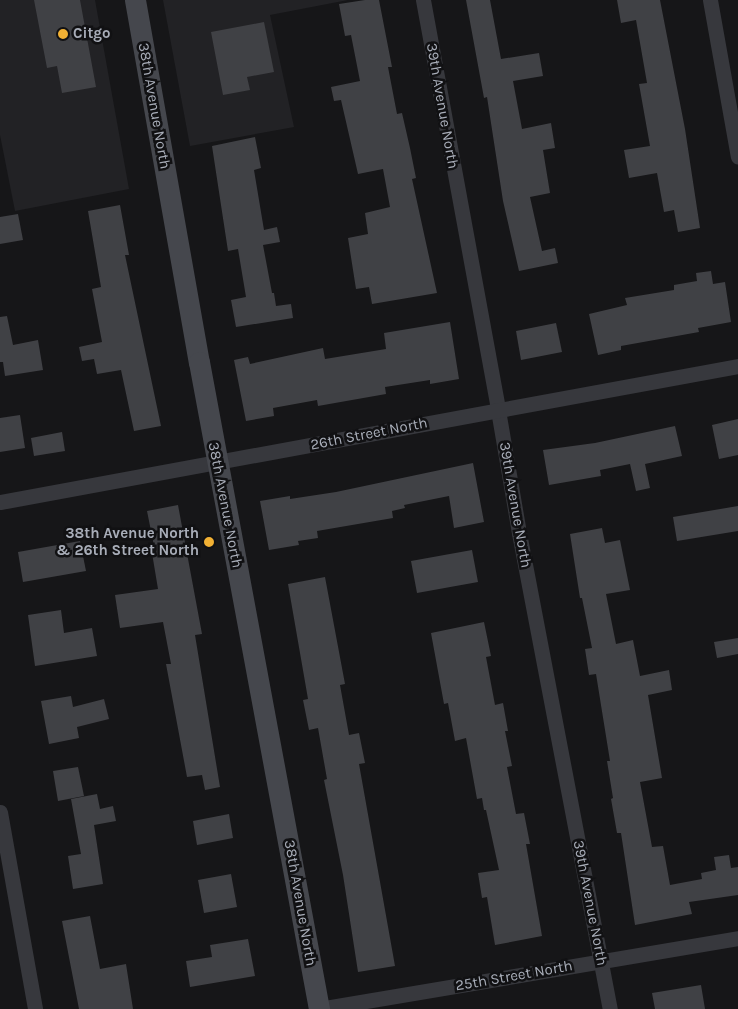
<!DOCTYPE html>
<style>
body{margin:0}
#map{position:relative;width:738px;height:1009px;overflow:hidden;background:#161618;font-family:Karla,sans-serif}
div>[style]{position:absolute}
.built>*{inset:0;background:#222225}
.building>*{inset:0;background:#404145}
.minor>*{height:15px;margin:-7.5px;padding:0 7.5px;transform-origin:7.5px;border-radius:7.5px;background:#37383d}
.secondary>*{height:21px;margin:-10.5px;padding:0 10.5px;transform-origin:10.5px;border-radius:10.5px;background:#45474d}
.dots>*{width:14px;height:14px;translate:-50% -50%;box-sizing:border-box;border:2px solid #111113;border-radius:50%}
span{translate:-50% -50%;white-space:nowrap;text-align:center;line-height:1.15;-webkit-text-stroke:5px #111113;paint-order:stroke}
.poi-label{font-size:15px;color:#a8adb8;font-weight:700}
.left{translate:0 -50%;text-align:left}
.right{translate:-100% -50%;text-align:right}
.street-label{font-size:15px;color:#a8adb8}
</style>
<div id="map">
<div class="built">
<i style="clip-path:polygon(0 0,95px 0,129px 189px,15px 211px,0 135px)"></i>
<i style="clip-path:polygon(163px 0,348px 0,270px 15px,294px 127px,190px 146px)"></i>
</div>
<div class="building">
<i style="clip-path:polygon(34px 0,80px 0,96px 87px,62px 93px,57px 66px,47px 68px)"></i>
<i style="clip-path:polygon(365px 0,379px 0,392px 67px,388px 67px,397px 114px,402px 113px,410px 148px,416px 178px,412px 179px,437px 293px,372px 304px,369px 287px,356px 289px,348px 238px,368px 234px,365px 213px,390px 207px,383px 169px,358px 174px,341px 100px,334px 101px,331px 87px,360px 81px,351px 35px,345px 36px,339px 4px)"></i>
<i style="clip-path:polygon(466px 0,490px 0,501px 59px,539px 53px,543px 76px,513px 81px,522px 129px,551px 123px,555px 148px,543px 150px,550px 193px,530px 197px,542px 251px,555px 248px,558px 263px,519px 271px,503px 201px,487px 97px,484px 98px)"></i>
<i style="clip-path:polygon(617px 0,660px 0,685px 129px,700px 228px,678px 232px,674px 210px,664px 212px,657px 173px,629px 178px,624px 150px,650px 146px,639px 84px,647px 83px,636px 20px,621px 23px)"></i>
<i style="clip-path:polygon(264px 22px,274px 72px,247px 77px,250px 90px,223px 95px,211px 32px)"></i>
<i style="clip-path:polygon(255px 137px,261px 168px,254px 170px,264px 230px,277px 227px,280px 242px,263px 245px,272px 293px,274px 293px,276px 306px,291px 304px,293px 318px,236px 327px,231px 300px,246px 297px,238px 249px,228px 251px,212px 146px)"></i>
<i style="clip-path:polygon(120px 205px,129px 255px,125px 255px,161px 426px,134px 431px,121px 370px,97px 374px,94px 359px,82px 361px,79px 347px,102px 342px,92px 289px,101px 287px,88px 211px)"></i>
<i style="clip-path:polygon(18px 214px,23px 240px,0 244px,0 217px)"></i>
<i style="clip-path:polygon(711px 271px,713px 284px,725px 282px,731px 322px,698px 328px,699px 332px,621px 346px,621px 350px,598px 355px,589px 314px,627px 305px,625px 298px,674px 290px,674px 285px,697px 281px,696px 273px)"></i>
<i style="clip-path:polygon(7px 316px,13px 345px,38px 340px,43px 370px,5px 376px,3px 362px,0 362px,0 317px)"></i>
<i style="clip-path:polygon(450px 322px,459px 379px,430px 384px,430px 380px,385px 387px,386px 394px,318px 406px,317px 400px,273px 408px,274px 416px,246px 421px,234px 360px,248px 357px,250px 364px,323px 348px,325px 359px,386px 349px,384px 333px)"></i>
<i style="clip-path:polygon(556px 323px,562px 352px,521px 360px,516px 331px)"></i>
<i style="clip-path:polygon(20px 415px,25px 448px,0 452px,0 418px)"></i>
<i style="clip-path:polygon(738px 419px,738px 455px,719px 459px,712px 425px)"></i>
<i style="clip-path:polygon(675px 426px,682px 456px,645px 464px,650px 488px,636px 491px,630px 464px,600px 470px,601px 476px,549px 485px,543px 450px,595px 443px)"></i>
<i style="clip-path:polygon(62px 432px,65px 451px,34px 456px,31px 438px)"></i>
<i style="clip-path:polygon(473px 463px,484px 522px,454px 528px,449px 496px,404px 505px,405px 508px,392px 511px,393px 518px,317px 531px,318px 538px,298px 541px,299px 545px,269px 550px,260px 501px,290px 496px,290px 499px,336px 492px)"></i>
<i style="clip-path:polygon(178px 505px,202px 634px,195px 635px,220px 787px,205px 790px,202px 775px,187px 777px,166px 664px,171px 664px,163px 622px,120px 628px,115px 595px,158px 589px,151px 547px,154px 546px,147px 511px)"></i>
<i style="clip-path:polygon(738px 506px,738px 531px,677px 541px,673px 517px)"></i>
<i style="clip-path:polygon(602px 528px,605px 543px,620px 540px,630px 590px,606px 594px,616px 644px,633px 640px,640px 676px,669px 670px,672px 690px,648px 695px,662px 778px,640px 782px,652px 847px,663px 846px,670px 885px,702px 879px,701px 873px,716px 870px,714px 857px,729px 855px,731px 868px,738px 867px,738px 895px,689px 902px,692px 914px,635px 925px,621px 833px,617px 833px,611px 799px,613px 798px,607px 761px,610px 761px,596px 674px,589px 675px,585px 649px,592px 648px,582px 598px,580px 598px,570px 534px)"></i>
<i style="clip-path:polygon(80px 541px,86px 571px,23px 582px,18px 552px)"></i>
<i style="clip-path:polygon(472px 550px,478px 582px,417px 593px,411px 561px)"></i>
<i style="clip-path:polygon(325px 577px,345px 684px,340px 685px,349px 735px,359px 733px,365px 763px,359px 764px,395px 966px,358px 972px,343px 875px,324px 780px,327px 779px,318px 728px,309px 730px,303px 700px,308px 699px,288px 584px)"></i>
<i style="clip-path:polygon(61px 610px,64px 633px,92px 628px,97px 656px,35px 666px,28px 615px)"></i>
<i style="clip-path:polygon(484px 622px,491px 656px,486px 657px,495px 705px,503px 703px,508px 731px,505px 731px,512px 766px,507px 767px,516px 814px,524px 813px,530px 844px,526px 844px,542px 936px,495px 945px,487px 897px,482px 898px,478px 873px,499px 870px,486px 810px,484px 810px,482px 798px,477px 799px,466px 738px,455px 741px,448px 703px,444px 704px,431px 633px)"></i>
<i style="clip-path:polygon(738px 638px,738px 654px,717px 658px,714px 642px)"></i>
<i style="clip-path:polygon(71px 696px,73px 707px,104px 699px,109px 719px,77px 727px,79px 738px,49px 744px,41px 701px)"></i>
<i style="clip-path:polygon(78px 767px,84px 796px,58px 801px,53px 771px)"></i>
<i style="clip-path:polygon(97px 794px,100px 809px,113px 806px,116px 821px,94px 825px,103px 884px,73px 889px,68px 856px,81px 854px,71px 799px)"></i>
<i style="clip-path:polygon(229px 814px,233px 838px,197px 845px,193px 821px)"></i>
<i style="clip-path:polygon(231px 874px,237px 907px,204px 913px,198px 880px)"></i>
<i style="clip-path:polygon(90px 916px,100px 969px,126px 964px,133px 1009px,79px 1009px,62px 921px)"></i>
<i style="clip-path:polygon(248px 939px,255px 976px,190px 987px,186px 961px,212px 957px,210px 945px)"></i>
<i style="clip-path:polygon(701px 985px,705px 1009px,655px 1009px,652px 993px)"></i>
</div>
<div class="minor">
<i style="left:423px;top:0;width:417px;rotate:79.6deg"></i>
<i style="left:498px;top:410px;width:125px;rotate:80.3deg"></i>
<i style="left:519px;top:533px;width:485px;rotate:79.2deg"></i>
<i style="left:710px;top:0;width:159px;rotate:79.9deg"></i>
<i style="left:0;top:502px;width:750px;rotate:-10.44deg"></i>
<i style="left:0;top:812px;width:200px;rotate:79.9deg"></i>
<i style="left:319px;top:1009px;width:425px;rotate:-9.6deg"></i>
</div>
<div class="secondary">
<i style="left:135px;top:0;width:368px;rotate:80deg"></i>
<i style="left:199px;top:362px;width:658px;rotate:79.49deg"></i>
</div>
<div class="dots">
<i style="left:63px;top:34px;background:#f2b134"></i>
<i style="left:209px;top:542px;background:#f2b134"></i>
</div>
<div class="poi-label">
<span class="left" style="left:73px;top:34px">Citgo</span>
<span class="right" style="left:199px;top:542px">38th Avenue North<br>&amp; 26th Street North</span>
</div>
<div class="street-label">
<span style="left:154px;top:106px;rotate:80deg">38th Avenue North</span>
<span style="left:442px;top:106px;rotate:80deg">39th Avenue North</span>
<span style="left:369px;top:434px;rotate:-11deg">26th Street North</span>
<span style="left:225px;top:505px;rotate:79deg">38th Avenue North</span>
<span style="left:515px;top:505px;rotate:80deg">39th Avenue North</span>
<span style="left:300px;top:903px;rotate:80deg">38th Avenue North</span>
<span style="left:590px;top:903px;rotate:79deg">39th Avenue North</span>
<span style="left:514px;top:976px;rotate:-10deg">25th Street North</span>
</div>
</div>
